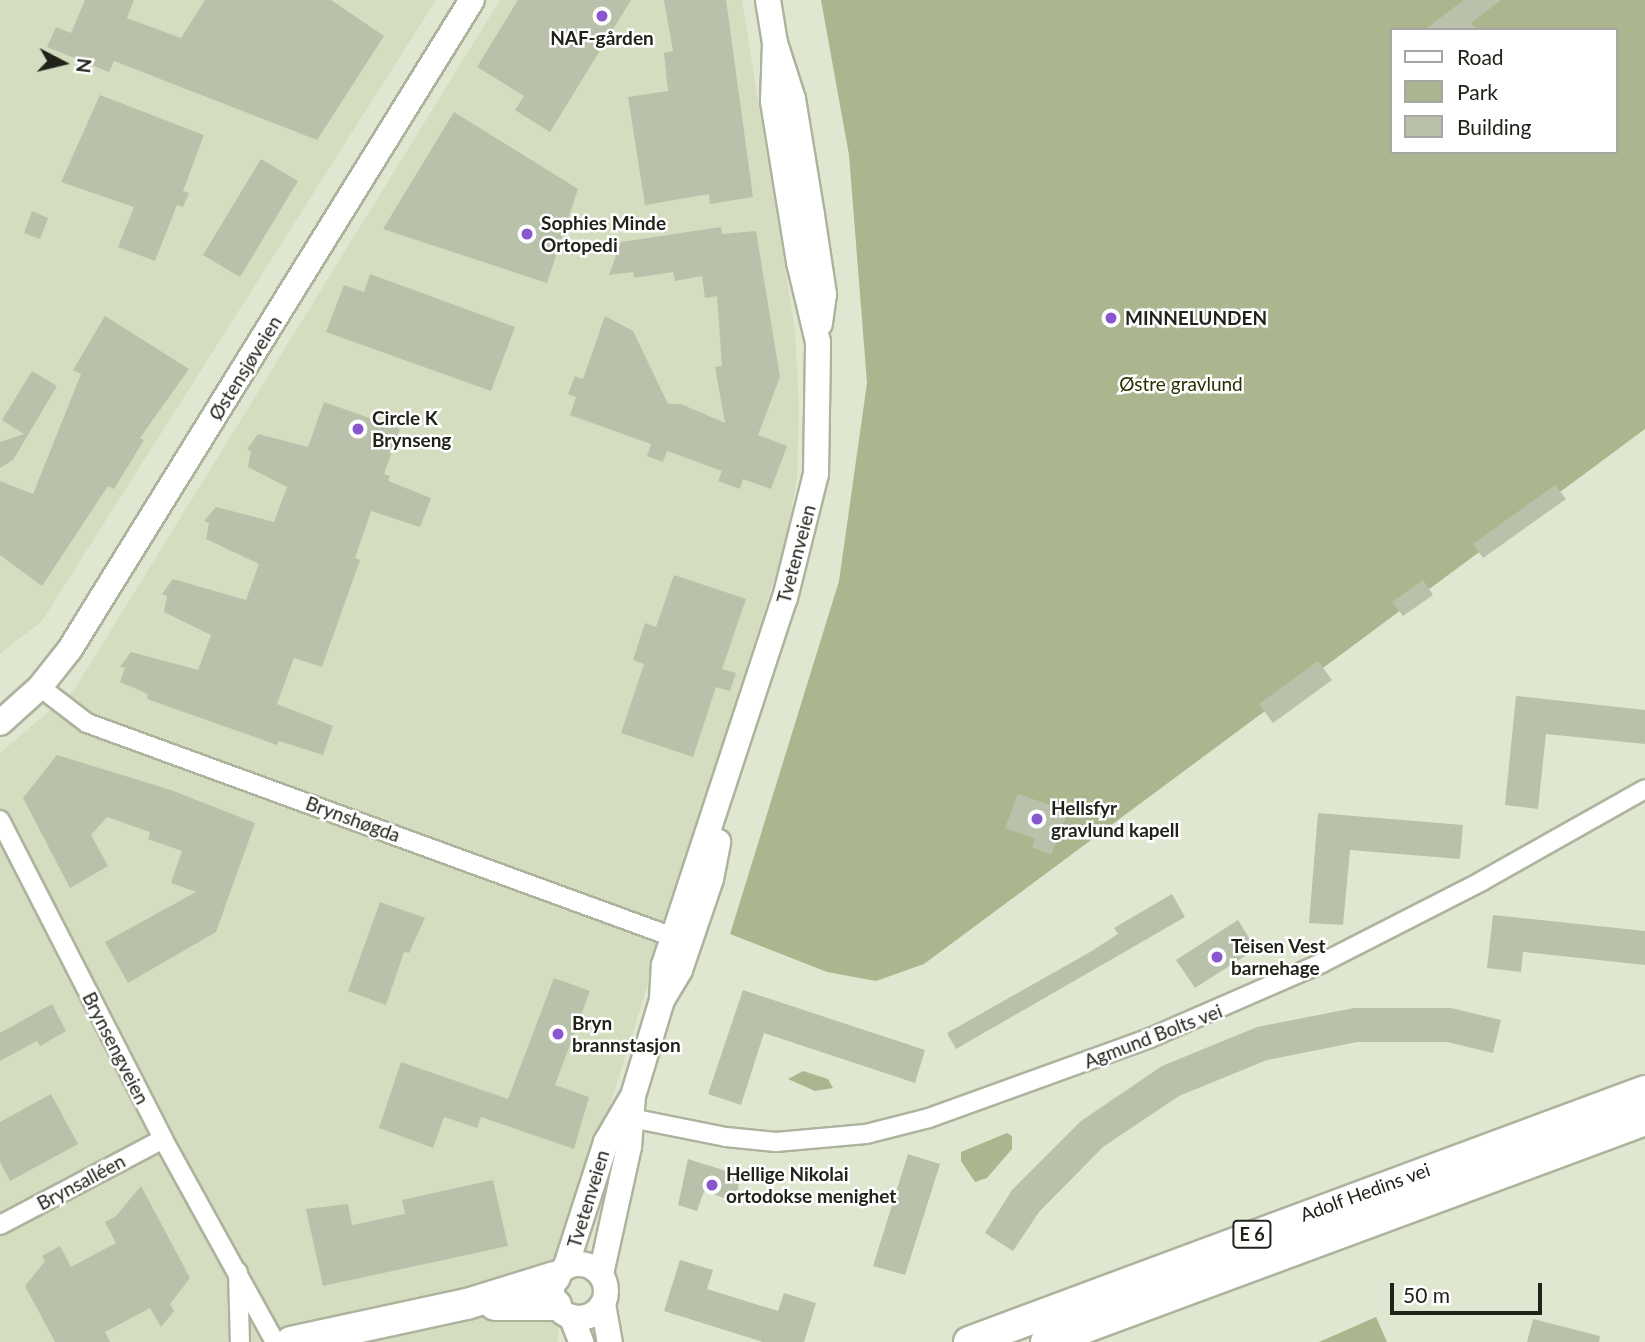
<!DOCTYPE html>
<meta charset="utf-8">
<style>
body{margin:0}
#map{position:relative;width:1645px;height:1342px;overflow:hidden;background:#e0e7d0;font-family:Lato,sans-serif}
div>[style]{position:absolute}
.built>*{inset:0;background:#d4ddbf}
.green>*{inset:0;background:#abb68f}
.building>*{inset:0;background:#bac1ab}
.roads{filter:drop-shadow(2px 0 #adb39d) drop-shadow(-2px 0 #adb39d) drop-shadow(0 2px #adb39d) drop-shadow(0 -2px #adb39d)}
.minor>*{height:18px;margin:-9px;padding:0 9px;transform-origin:9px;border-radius:9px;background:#fff}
.secondary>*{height:24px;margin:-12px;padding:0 12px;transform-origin:12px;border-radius:12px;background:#fff}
.secondary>.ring{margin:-12px;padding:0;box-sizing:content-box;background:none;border:24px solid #fff;border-radius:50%}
.trunk>*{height:30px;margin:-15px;padding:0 15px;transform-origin:15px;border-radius:15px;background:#fff}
.dots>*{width:19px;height:19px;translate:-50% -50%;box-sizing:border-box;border:4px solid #fff;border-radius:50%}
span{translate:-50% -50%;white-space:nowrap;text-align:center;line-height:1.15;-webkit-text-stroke:5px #fff;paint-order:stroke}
.shield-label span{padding:2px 5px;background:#fff;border:2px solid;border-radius:5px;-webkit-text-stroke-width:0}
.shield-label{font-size:18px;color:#21231b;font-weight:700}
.poi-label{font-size:19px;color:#21231b;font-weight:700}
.left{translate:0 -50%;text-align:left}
.street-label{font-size:19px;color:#21231b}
.park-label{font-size:19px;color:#273001}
.legend{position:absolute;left:1390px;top:28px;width:228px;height:126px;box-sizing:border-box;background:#fff;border:2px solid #a6a7a4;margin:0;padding:9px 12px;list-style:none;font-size:21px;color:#21231b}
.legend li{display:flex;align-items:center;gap:14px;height:35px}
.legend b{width:35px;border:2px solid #a6a7a4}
.north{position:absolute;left:28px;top:28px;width:70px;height:70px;-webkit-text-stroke:5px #fff;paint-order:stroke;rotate:97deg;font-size:19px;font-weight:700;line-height:28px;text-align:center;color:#21231b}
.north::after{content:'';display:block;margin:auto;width:24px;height:32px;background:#21231b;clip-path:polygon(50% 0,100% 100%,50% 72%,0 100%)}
.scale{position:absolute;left:1390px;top:1283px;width:152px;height:32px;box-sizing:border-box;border:4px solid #21231b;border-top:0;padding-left:9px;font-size:21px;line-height:24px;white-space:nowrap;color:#21231b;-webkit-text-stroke:5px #fff;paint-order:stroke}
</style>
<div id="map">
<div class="built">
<i style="clip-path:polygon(0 0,436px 0,42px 621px,0 654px)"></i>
<i style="clip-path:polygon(500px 0,742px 0,795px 330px,799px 407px,797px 478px,785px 544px,574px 1221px,557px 1342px,0 1342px,0 753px,74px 690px)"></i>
</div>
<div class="green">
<i style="clip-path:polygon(evenodd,821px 0,1645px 0,1645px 429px,924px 964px,876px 981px,827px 972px,730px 934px,839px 581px,867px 383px,849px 155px,821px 0,1391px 30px,1615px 30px,1615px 152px,1391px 152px,1391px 30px)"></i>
<i style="clip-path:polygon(803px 1071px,828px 1079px,833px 1088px,815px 1091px,788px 1079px)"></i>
<i style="clip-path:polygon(1007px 1133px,1012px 1136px,1012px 1149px,987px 1178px,975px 1182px,961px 1161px,961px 1152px)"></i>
<i style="clip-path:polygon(1376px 1317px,1387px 1342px,1319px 1342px)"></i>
</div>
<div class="building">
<i style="clip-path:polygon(85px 0,134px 0,127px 18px,181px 38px,205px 0,331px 0,384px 36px,317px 140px,114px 61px,109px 72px,47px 47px,56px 27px,71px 33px)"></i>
<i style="clip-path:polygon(518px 0,631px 0,550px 132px,515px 110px,524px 96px,477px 67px)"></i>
<i style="clip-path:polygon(664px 0,726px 0,753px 197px,710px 204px,709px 194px,645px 205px,628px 97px,668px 91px,664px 53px,673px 51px)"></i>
<i style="clip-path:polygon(1464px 0,1501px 0,1471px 23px,1477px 30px,1424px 30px)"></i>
<i style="clip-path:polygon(100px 95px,204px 135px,183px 191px,189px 193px,183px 207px,177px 205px,155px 261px,118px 247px,134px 207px,61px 182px)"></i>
<i style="clip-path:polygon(454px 112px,578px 189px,547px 283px,383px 229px)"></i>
<i style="clip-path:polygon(261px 159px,298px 181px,240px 277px,203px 255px)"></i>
<i style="clip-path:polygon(32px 211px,48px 218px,40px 239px,24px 233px)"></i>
<i style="clip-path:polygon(721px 227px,722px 234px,756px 231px,780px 377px,758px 435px,787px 446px,771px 489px,743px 479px,740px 489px,718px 481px,722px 471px,667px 451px,663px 462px,647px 456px,651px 444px,570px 415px,576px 397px,568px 394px,575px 376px,583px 379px,605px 316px,633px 331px,668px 404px,681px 404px,725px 423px,715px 367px,722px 366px,717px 296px,705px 298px,702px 276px,675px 281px,673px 272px,634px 278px,633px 272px,609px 275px,621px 242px)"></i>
<i style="clip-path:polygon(370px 274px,515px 327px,491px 391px,326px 332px,344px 285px,364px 292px)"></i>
<i style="clip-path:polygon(105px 316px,189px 369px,140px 438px,144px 440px,114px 489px,108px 486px,42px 586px,0 555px,0 481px,33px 494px,81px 374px,73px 370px)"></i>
<i style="clip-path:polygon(32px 371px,57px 386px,13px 460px,0 468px,0 442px,24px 434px,2px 420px)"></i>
<i style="clip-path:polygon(324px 402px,400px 429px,384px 474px,390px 476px,388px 481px,431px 498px,420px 527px,371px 511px,355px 558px,360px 560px,322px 667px,294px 658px,277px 704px,333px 726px,323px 755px,279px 741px,277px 745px,147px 699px,148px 694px,120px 682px,125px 668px,120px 667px,131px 652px,198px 670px,211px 635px,164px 612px,167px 596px,162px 594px,173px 579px,246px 600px,259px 564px,206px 539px,209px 523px,204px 521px,216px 507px,274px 522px,287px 487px,248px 467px,251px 451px,247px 449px,258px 434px,308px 447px)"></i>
<i style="clip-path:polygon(1555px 485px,1566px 499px,1483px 558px,1473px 544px)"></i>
<i style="clip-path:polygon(674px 575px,746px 599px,722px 669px,736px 673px,730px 691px,716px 687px,693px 757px,621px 733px,644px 664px,633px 660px,645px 623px,656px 627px)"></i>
<i style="clip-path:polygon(1423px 580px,1433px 595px,1403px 616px,1392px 602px)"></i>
<i style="clip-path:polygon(1318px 661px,1332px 680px,1273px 723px,1259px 704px)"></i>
<i style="clip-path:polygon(1516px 696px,1645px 710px,1645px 744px,1546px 734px,1538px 809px,1505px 805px)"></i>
<i style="clip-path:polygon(57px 755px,171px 790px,255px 823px,216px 932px,128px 983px,105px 942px,196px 892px,171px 883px,182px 851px,148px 839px,150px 832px,107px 817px,91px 835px,108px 866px,70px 888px,23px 798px)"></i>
<i style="clip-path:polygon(1018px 794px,1068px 811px,1051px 855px,1032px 847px,1035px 839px,1005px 828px)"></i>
<i style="clip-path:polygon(1318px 813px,1463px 825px,1460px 859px,1350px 850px,1343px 925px,1309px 923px)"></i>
<i style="clip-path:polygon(1172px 894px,1185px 917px,956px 1049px,947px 1033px,1090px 952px,1118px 934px,1114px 928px)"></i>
<i style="clip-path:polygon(380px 902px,425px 918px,409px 953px,404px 952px,386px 1005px,348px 991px)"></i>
<i style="clip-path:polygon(1493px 915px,1645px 931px,1645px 965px,1523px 952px,1521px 972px,1487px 968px)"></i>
<i style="clip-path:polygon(1238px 920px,1256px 949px,1195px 988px,1176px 960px)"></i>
<i style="clip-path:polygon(554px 978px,590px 991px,555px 1085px,589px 1097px,574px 1149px,481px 1117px,477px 1128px,444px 1117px,433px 1148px,379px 1128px,401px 1062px,508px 1099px)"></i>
<i style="clip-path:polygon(743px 990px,925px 1050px,915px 1083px,764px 1033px,741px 1105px,708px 1094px)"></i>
<i style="clip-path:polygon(52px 1004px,66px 1031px,40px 1046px,37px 1041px,0 1061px,0 1033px)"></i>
<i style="clip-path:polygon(1354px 1008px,1451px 1008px,1501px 1020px,1493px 1053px,1447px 1042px,1357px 1042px,1267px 1060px,1179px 1096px,1103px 1147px,1039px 1212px,1013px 1251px,985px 1233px,1012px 1190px,1081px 1121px,1162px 1066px,1257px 1027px)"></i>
<i style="clip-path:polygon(51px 1094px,78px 1144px,10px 1181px,0 1162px,0 1122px)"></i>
<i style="clip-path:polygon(908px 1154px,940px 1164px,905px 1275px,873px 1266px)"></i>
<i style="clip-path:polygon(688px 1159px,739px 1175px,738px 1192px,724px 1198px,704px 1191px,697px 1211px,678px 1205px)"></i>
<i style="clip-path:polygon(493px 1180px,508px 1246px,323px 1286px,306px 1209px,348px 1204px,352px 1225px,405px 1214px,402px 1200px)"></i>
<i style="clip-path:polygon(141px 1186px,190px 1278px,170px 1304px,174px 1311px,161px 1327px,150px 1308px,105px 1332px,110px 1342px,55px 1342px,25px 1286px,45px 1261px,42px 1256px,60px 1246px,71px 1267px,116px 1243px,105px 1222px,116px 1216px)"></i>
<i style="clip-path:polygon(680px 1260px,713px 1270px,707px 1289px,778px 1311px,784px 1293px,816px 1303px,804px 1342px,763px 1342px,664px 1311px)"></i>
<i style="clip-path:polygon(1533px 1319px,1600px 1336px,1599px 1342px,1527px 1342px)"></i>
</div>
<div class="roads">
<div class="minor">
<i style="left:40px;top:687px;width:59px;rotate:37.5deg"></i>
<i style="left:87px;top:723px;width:624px;rotate:20.06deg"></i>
<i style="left:0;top:820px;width:358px;rotate:62.9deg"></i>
<i style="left:163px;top:1139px;width:232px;rotate:61.1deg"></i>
<i style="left:621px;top:1116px;width:107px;rotate:11.3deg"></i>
<i style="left:726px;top:1137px;width:50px;rotate:5.7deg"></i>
<i style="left:776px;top:1142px;width:90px;rotate:-5.1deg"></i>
<i style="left:866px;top:1134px;width:65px;rotate:-14.3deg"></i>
<i style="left:929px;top:1118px;width:235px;rotate:-19.9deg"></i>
<i style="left:1150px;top:1038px;width:188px;rotate:-23.6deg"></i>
<i style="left:1322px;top:963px;width:180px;rotate:-27.1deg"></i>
<i style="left:1482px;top:881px;width:187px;rotate:-29.4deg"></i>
<i style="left:0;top:1225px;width:184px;rotate:-27.8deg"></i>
<i style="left:238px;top:1272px;width:70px;rotate:88.4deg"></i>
</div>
<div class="secondary">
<i style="left:768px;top:0;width:44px;rotate:80.8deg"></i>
<i style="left:775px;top:43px;width:59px;rotate:72.2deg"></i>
<i style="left:793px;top:99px;width:118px;rotate:80.7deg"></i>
<i style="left:812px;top:215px;width:80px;rotate:81.4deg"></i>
<i style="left:824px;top:294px;width:30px;rotate:98deg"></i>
<i style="left:0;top:723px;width:54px;rotate:-42deg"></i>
<i style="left:40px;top:687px;width:48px;rotate:-51.7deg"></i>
<i style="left:70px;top:649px;width:763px;rotate:-58.23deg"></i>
<i style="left:662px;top:1000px;width:35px;rotate:-87deg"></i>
<i style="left:664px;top:965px;width:386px;rotate:-71.8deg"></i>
<i style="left:785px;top:598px;width:128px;rotate:-76deg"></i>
<i style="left:816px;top:474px;width:132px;rotate:-89.1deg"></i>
<i style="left:818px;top:342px;width:82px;rotate:-103.4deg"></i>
<i style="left:799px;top:262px;width:163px;rotate:-99.2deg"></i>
<i style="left:773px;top:101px;width:58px;rotate:-88deg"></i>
<i class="ring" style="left:552px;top:1264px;width:30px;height:30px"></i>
<i style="left:566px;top:1266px;width:130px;rotate:-72.1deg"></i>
<i style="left:606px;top:1142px;width:48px;rotate:-59.7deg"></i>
<i style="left:601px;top:1274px;width:130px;rotate:-77.6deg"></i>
<i style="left:629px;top:1147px;width:51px;rotate:-85.5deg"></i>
<i style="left:633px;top:1096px;width:100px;rotate:-73.2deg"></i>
<i style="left:662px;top:1000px;width:35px;rotate:-59deg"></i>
<i style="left:680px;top:970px;width:96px;rotate:-71.2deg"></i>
<i style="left:711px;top:879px;width:38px;rotate:-79deg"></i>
<i style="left:603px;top:1304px;width:39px;rotate:80deg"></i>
<i style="left:572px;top:1318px;width:26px;rotate:69deg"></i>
</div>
<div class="trunk">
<i style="left:495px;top:1305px;width:61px"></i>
<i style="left:291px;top:1342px;width:180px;rotate:-12.2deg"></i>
<i style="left:467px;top:1304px;width:92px;rotate:-17.1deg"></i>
<i style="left:969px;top:1342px;width:721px;rotate:-20.37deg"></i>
<i style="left:1046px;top:1342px;width:639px;rotate:-20.34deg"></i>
</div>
</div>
<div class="dots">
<i style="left:602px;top:16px;background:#8956ce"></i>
<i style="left:527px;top:234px;background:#8956ce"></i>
<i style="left:1111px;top:318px;background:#8956ce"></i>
<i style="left:358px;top:429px;background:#8956ce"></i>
<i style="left:1037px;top:819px;background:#8956ce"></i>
<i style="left:1217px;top:957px;background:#8956ce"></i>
<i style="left:558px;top:1034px;background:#8956ce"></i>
<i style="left:712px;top:1185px;background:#8956ce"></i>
</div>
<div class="shield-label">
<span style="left:1252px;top:1234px">E 6</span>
</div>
<div class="poi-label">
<span style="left:602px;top:38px">NAF-gården</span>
<span class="left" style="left:541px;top:234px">Sophies Minde<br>Ortopedi</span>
<span class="left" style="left:1125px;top:318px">MINNELUNDEN</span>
<span class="left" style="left:372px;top:429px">Circle K<br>Brynseng</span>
<span class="left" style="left:1051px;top:819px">Hellsfyr<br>gravlund kapell</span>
<span class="left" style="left:1231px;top:957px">Teisen Vest<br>barnehage</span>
<span class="left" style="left:572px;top:1034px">Bryn<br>brannstasjon</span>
<span class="left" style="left:726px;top:1185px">Hellige Nikolai<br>ortodokse menighet</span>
</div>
<div class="street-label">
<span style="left:245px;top:368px;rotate:-58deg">Østensjøveien</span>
<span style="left:796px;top:554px;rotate:-75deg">Tvetenveien</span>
<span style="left:353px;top:819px;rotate:20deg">Brynshøgda</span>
<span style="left:1153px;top:1036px;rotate:-21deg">Agmund Bolts vei</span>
<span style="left:116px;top:1048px;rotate:63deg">Brynsengveien</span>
<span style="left:81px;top:1182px;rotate:-28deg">Brynsalléen</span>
<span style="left:1365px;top:1192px;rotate:-20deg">Adolf Hedins vei</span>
<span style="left:588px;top:1199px;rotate:-73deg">Tvetenveien</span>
</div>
<div class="park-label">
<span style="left:1181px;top:384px">Østre gravlund</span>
</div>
<ul class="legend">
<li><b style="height:9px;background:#fff"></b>Road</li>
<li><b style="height:19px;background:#abb68f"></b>Park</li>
<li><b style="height:19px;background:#bac1ab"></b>Building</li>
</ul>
<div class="north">N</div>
<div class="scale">50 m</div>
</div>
